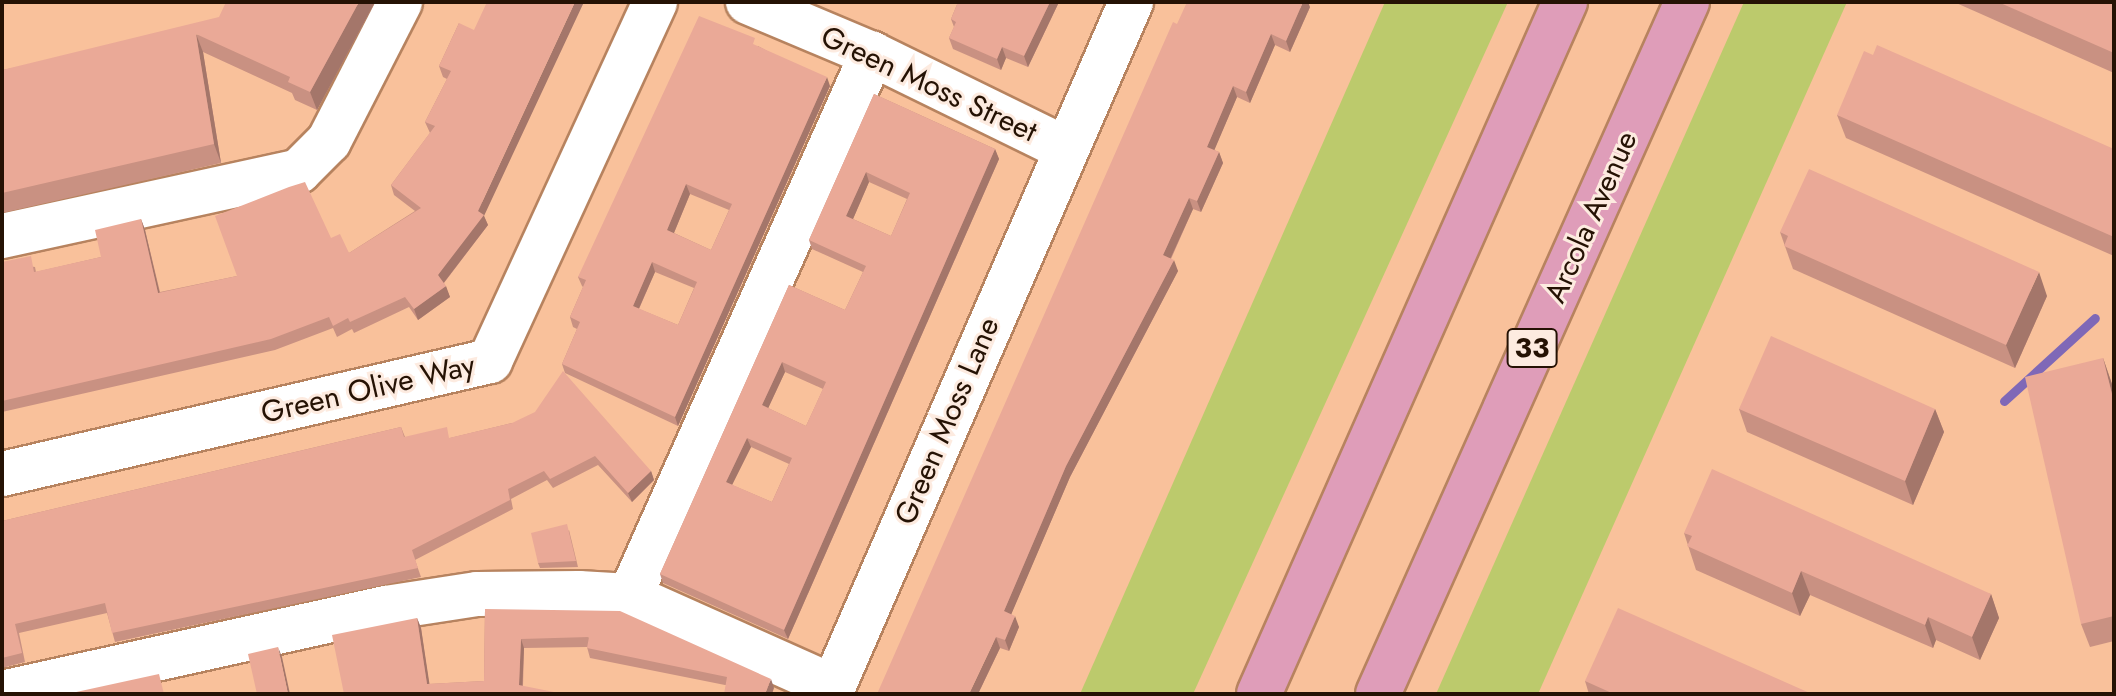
<!DOCTYPE html>
<style>
body{margin:0}
#map{position:relative;width:2116px;height:696px;overflow:hidden;background:#f9c19b;font-family:Jost,sans-serif}
div>[style]{position:absolute}
.green>*{inset:0;background:#bcca6c}
.stream>*{height:9px;margin:-4.5px;padding:0 4.5px;transform-origin:4.5px;border-radius:4.5px;background:#7f68b7}
.roads{filter:drop-shadow(2px 0 #b7835f) drop-shadow(-2px 0 #b7835f) drop-shadow(0 2px #b7835f) drop-shadow(0 -2px #b7835f)}
.minor>*{height:44px;margin:-22px;padding:0 22px;transform-origin:22px;border-radius:22px;background:#fff}
.major>*{height:44px;margin:-22px;padding:0 22px;transform-origin:22px;border-radius:22px;background:#df9db9}
.wall>*{inset:0;background:#c99182}
.shaded-wall>*{inset:0;background:#a4766a}
.building>*{inset:0;background:#eaa997}
span{translate:-50% -50%;white-space:nowrap;text-align:center;line-height:1.15;-webkit-text-stroke:6px #fdebe0;paint-order:stroke}
.shield-label span{padding:2px 6px;background:#fdebe0;border:2px solid;border-radius:6px;-webkit-text-stroke-width:0}
.shield-label{font-size:28px;color:#251204;font-weight:700}
.street-label{font-size:30px;color:#251204}
.frame{position:absolute;inset:0;border:4px solid #251204;pointer-events:none}
</style>
<div id="map">
<div class="green">
<i style="clip-path:polygon(1385px 2px,1508px 2px,1193px 694px,1080px 694px)"></i>
<i style="clip-path:polygon(1744px 2px,1847px 2px,1538px 694px,1436px 694px)"></i>
</div>
<div class="stream">
<i style="left:2004px;top:401px;width:123px;rotate:-42.4deg"></i>
</div>
<div class="roads">
<div class="minor">
<i style="left:748px;top:2px;width:134px;rotate:22.8deg"></i>
<i style="left:872px;top:54px;width:214px;rotate:26.1deg"></i>
<i style="left:2px;top:236px;width:304px;rotate:-12.3deg"></i>
<i style="left:299px;top:171px;width:42px;rotate:-45deg"></i>
<i style="left:329px;top:141px;width:156px;rotate:-62.9deg"></i>
<i style="left:2px;top:474px;width:501px;rotate:-13.04deg"></i>
<i style="left:490px;top:361px;width:395px;rotate:-65.3deg"></i>
<i style="left:630px;top:596px;width:594px;rotate:-65.94deg"></i>
<i style="left:2px;top:693px;width:393px;rotate:-12.5deg"></i>
<i style="left:386px;top:608px;width:92px;rotate:-8.7deg"></i>
<i style="left:477px;top:594px;width:102px;rotate:-0.6deg"></i>
<i style="left:579px;top:593px;width:51px;rotate:3.4deg"></i>
<i style="left:630px;top:596px;width:222px;rotate:24.1deg"></i>
<i style="left:830px;top:694px;width:755px;rotate:-66.49deg"></i>
</div>
<div class="major">
<i style="left:1259px;top:694px;width:757px;rotate:-66.15deg"></i>
<i style="left:1378px;top:694px;width:758px;rotate:-65.94deg"></i>
</div>
</div>
<div class="wall">
<i style="clip-path:polygon(375px 2px,317px 110px,295px 100px,292px 93px,203px 52px,221px 163px,2px 213px,2px 70px)"></i>
<i style="clip-path:polygon(958px 2px,1059px 2px,1028px 67px,1006px 58px,1001px 70px,953px 49px,949px 38px,954px 27px,951px 19px)"></i>
<i style="clip-path:polygon(1954px 2px,2114px 2px,2114px 73px)"></i>
<i style="clip-path:polygon(1310px 7px,1290px 52px,1275px 45px,1250px 103px,1237px 97px,1214px 150px,1219px 152px,1223px 163px,1201px 212px,1193px 209px,1171px 259px,1178px 271px,1070px 477px,1011px 614px,1019px 627px,1009px 651px,1000px 648px,978px 694px,1177px 24px)"></i>
<i style="clip-path:polygon(459px 23px,484px 216px,488px 225px,444px 283px,450px 297px,418px 320px,409px 307px,354px 333px,352px 329px,337px 337px,333px 328px,275px 350px,2px 412px,2px 262px,35px 267px,36px 272px,101px 257px,141px 219px,145px 230px,160px 292px,237px 276px,331px 238px,349px 253px,415px 211px,394px 195px,391px 185px,430px 133px,425px 122px,447px 79px,443px 77px,439px 66px)"></i>
<i style="clip-path:polygon(evenodd,758px 46px,830px 86px,678px 426px,565px 373px,562px 364px,577px 329px,573px 327px,570px 317px,583px 287px,582px 286px,578px 277px,758px 46px,690px 194px,729px 210px,711px 250px,674px 233px,690px 194px,758px 46px,655px 272px,694px 288px,678px 325px,639px 309px,655px 272px)"></i>
<i style="clip-path:polygon(evenodd,874px 94px,995px 149px,999px 159px,788px 639px,663px 583px,660px 574px,789px 285px,845px 310px,863px 272px,812px 249px,809px 240px,874px 94px,869px 182px,907px 199px,891px 236px,853px 219px,869px 182px,874px 94px,785px 372px,823px 389px,806px 426px,768px 408px,785px 372px,874px 94px,751px 447px,789px 464px,772px 502px,732px 485px,751px 447px)"></i>
<i style="clip-path:polygon(1837px 115px,2114px 149px,2114px 256px,1846px 138px)"></i>
<i style="clip-path:polygon(1780px 232px,2047px 296px,2015px 368px,1793px 269px)"></i>
<i style="clip-path:polygon(2103px 358px,2114px 390px,2114px 641px,2090px 647px,2081px 624px)"></i>
<i style="clip-path:polygon(1739px 409px,1935px 409px,1944px 432px,1913px 505px,1747px 432px)"></i>
<i style="clip-path:polygon(512px 423px,651px 471px,654px 480px,632px 502px,598px 465px,553px 488px,547px 480px,511px 499px,513px 509px,415px 560px,421px 577px,115px 642px,107px 613px,19px 633px,25px 662px,2px 668px,2px 521px,401px 427px,405px 437px,450px 438px)"></i>
<i style="clip-path:polygon(569px 530px,578px 567px,540px 568px,538px 563px)"></i>
<i style="clip-path:polygon(1684px 533px,1991px 594px,1999px 618px,1980px 660px,1936px 640px,1933px 648px,1810px 595px,1800px 616px,1696px 570px)"></i>
<i style="clip-path:polygon(485px 609px,774px 688px,725px 685px,590px 658px,587px 647px,524px 648px,523px 686px,344px 694px,417px 618px,421px 628px,429px 684px,484px 681px)"></i>
<i style="clip-path:polygon(1585px 681px,1812px 694px,1589px 694px)"></i>
</div>
<div class="shaded-wall">
<i style="clip-path:polygon(359px 2px,375px 2px,317px 110px,310px 92px)"></i>
<i style="clip-path:polygon(575px 2px,584px 2px,484px 216px,488px 225px,442px 285px,438px 275px,478px 211px)"></i>
<i style="clip-path:polygon(1050px 2px,1059px 2px,1028px 67px,1024px 56px)"></i>
<i style="clip-path:polygon(1303px 2px,1308px 2px,1310px 7px,1290px 52px,1286px 41px)"></i>
<i style="clip-path:polygon(196px 34px,203px 52px,221px 163px,214px 144px)"></i>
<i style="clip-path:polygon(1271px 34px,1275px 45px,1250px 103px,1246px 92px)"></i>
<i style="clip-path:polygon(1002px 47px,1006px 58px,1001px 70px,997px 59px)"></i>
<i style="clip-path:polygon(827px 77px,830px 86px,678px 426px,675px 417px)"></i>
<i style="clip-path:polygon(1233px 86px,1237px 97px,1211px 158px,1207px 147px)"></i>
<i style="clip-path:polygon(995px 149px,999px 159px,788px 639px,784px 630px)"></i>
<i style="clip-path:polygon(1219px 152px,1223px 163px,1201px 212px,1197px 201px)"></i>
<i style="clip-path:polygon(866px 172px,869px 182px,850px 226px,846px 216px)"></i>
<i style="clip-path:polygon(686px 184px,690px 194px,671px 240px,667px 230px)"></i>
<i style="clip-path:polygon(1189px 198px,1193px 209px,1167px 266px,1163px 255px)"></i>
<i style="clip-path:polygon(141px 219px,145px 230px,162px 303px,158px 293px)"></i>
<i style="clip-path:polygon(1174px 260px,1178px 271px,1070px 477px,1008px 622px,1004px 611px,1066px 466px)"></i>
<i style="clip-path:polygon(652px 262px,655px 272px,636px 315px,633px 306px)"></i>
<i style="clip-path:polygon(2039px 272px,2047px 296px,2015px 368px,2006px 345px)"></i>
<i style="clip-path:polygon(446px 286px,450px 297px,418px 320px,414px 309px)"></i>
<i style="clip-path:polygon(2103px 358px,2114px 390px,2114px 402px)"></i>
<i style="clip-path:polygon(782px 362px,785px 372px,765px 415px,762px 405px)"></i>
<i style="clip-path:polygon(1935px 409px,1944px 432px,1913px 505px,1905px 481px)"></i>
<i style="clip-path:polygon(747px 438px,751px 447px,729px 491px,726px 482px)"></i>
<i style="clip-path:polygon(651px 471px,654px 480px,632px 502px,628px 493px)"></i>
<i style="clip-path:polygon(1801px 571px,1810px 595px,1800px 616px,1792px 593px)"></i>
<i style="clip-path:polygon(1991px 594px,1999px 618px,1980px 660px,1972px 637px)"></i>
<i style="clip-path:polygon(1015px 616px,1019px 627px,1009px 651px,1005px 640px)"></i>
<i style="clip-path:polygon(1928px 617px,1936px 640px,1933px 648px,1925px 625px)"></i>
<i style="clip-path:polygon(417px 618px,421px 628px,431px 694px,427px 684px)"></i>
<i style="clip-path:polygon(996px 637px,1000px 648px,978px 694px,969px 694px)"></i>
<i style="clip-path:polygon(521px 639px,524px 648px,522px 694px,519px 685px)"></i>
<i style="clip-path:polygon(278px 647px,282px 657px,290px 694px,288px 694px)"></i>
<i style="clip-path:polygon(771px 679px,774px 688px,772px 694px,765px 694px)"></i>
</div>
<div class="building">
<i style="clip-path:polygon(226px 2px,359px 2px,310px 92px,288px 82px,290px 77px,196px 34px,214px 144px,2px 193px,2px 70px,219px 17px)"></i>
<i style="clip-path:polygon(487px 2px,575px 2px,478px 211px,484px 215px,438px 275px,446px 286px,414px 309px,405px 297px,350px 322px,348px 318px,333px 326px,329px 317px,271px 339px,2px 401px,2px 262px,31px 256px,34px 272px,101px 257px,95px 230px,141px 219px,158px 293px,237px 276px,215px 216px,289px 187px,305px 182px,331px 238px,340px 234px,349px 253px,421px 208px,391px 185px,435px 126px,425px 122px,451px 71px,439px 66px,459px 23px,474px 30px)"></i>
<i style="clip-path:polygon(958px 2px,1050px 2px,1024px 56px,1002px 47px,997px 59px,949px 38px,956px 22px,951px 19px)"></i>
<i style="clip-path:polygon(1187px 2px,1303px 2px,1286px 41px,1271px 34px,1246px 92px,1233px 86px,1207px 147px,1219px 152px,1197px 201px,1189px 198px,1163px 255px,1174px 260px,1066px 466px,1004px 611px,1015px 616px,1005px 640px,996px 637px,969px 694px,877px 694px,1173px 22px,1177px 24px)"></i>
<i style="clip-path:polygon(1998px 2px,2114px 2px,2114px 53px)"></i>
<i style="clip-path:polygon(evenodd,699px 16px,755px 38px,753px 44px,827px 77px,675px 417px,562px 364px,580px 322px,570px 317px,586px 280px,578px 277px,699px 16px,686px 184px,732px 204px,711px 250px,667px 230px,686px 184px,699px 16px,652px 262px,697px 282px,678px 325px,633px 306px,652px 262px)"></i>
<i style="clip-path:polygon(1877px 45px,2114px 149px,2114px 237px,1837px 115px,1864px 51px,1873px 55px)"></i>
<i style="clip-path:polygon(evenodd,874px 94px,995px 149px,784px 630px,660px 574px,789px 285px,845px 310px,866px 266px,809px 240px,874px 94px,866px 172px,910px 193px,891px 236px,846px 216px,866px 172px,874px 94px,782px 362px,826px 382px,806px 426px,762px 405px,782px 362px,874px 94px,747px 438px,792px 458px,772px 502px,726px 482px,747px 438px)"></i>
<i style="clip-path:polygon(1809px 169px,2039px 272px,2006px 345px,1784px 246px,1788px 236px,1780px 232px)"></i>
<i style="clip-path:polygon(1771px 336px,1935px 409px,1905px 481px,1739px 409px)"></i>
<i style="clip-path:polygon(2103px 358px,2114px 402px,2114px 616px,2081px 624px,2025px 377px)"></i>
<i style="clip-path:polygon(563px 371px,651px 471px,628px 493px,595px 456px,550px 479px,544px 471px,508px 489px,510px 500px,412px 550px,418px 568px,112px 633px,105px 603px,15px 624px,22px 653px,2px 658px,2px 521px,401px 427px,404px 437px,447px 427px,449px 438px,512px 423px,535px 412px)"></i>
<i style="clip-path:polygon(1712px 469px,1991px 594px,1972px 637px,1928px 617px,1925px 625px,1801px 571px,1792px 593px,1687px 546px,1692px 536px,1684px 533px)"></i>
<i style="clip-path:polygon(567px 524px,576px 561px,538px 563px,531px 533px)"></i>
<i style="clip-path:polygon(1618px 608px,1812px 694px,1614px 694px,1585px 681px)"></i>
<i style="clip-path:polygon(485px 609px,620px 611px,771px 679px,765px 694px,724px 694px,727px 677px,587px 648px,589px 637px,521px 639px,519px 685px,564px 694px,344px 694px,332px 635px,417px 618px,427px 684px,484px 681px)"></i>
<i style="clip-path:polygon(278px 647px,288px 694px,257px 694px,248px 654px)"></i>
<i style="clip-path:polygon(159px 674px,164px 694px,67px 694px)"></i>
</div>
<div class="shield-label">
<span style="left:1532px;top:348px">33</span>
</div>
<div class="street-label">
<span style="left:929px;top:84px;rotate:25deg">Green Moss Street</span>
<span style="left:1591px;top:217px;rotate:-66deg">Arcola Avenue</span>
<span style="left:368px;top:389px;rotate:-13deg">Green Olive Way</span>
<span style="left:947px;top:421px;rotate:-67deg">Green Moss Lane</span>
</div>
<div class="frame"></div>
</div>
